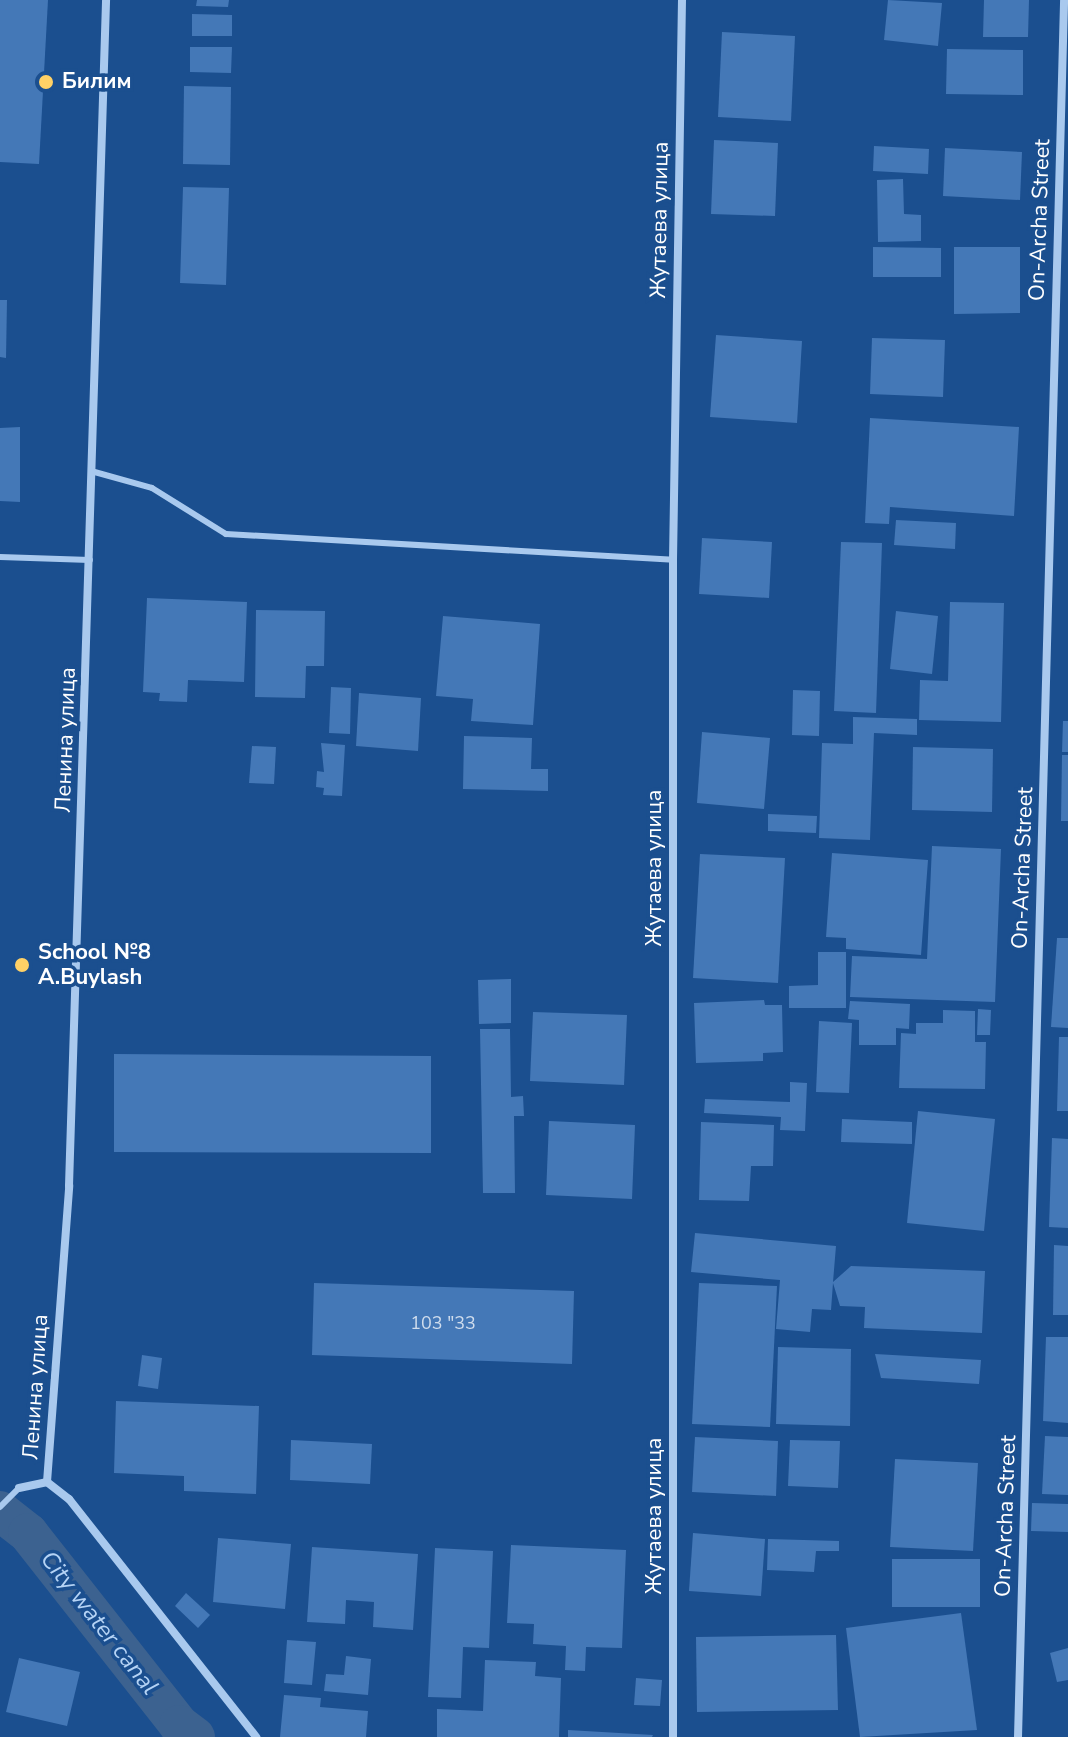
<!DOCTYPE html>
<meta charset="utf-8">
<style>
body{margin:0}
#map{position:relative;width:1068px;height:1737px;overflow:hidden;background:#1b4f8f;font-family:"Nunito Sans",sans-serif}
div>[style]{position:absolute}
.canal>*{height:40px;margin:-20px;padding:0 20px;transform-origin:20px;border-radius:20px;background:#3c6290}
.building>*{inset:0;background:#4478b7}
.service>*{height:6px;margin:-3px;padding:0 3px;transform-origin:3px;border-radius:3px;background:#a9c9ee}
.minor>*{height:8px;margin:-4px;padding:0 4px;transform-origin:4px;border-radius:4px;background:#a9c9ee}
.dots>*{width:22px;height:22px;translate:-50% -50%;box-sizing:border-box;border:4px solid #1b4f8f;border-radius:50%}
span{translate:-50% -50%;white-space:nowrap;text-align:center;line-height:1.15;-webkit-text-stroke:7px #1b4f8f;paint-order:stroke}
.number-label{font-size:18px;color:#d0dded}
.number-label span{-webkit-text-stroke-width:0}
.poi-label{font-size:22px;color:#fff;font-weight:700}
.left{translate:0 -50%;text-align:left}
.street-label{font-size:22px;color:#fff}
.water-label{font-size:24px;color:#b5d3f5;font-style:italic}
</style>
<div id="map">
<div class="canal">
<i style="left:0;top:1511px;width:36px;rotate:38deg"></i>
<i style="left:28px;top:1533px;width:244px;rotate:51.8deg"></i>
<i style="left:179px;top:1725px;width:20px;rotate:37deg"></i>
</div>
<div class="building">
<i style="clip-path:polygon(0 0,48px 0,39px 164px,0 162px)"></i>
<i style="clip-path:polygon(197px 0,229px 0,228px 7px,196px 6px)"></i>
<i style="clip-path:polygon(888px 0,942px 3px,938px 46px,884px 40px)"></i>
<i style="clip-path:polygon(984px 0,1029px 0,1028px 37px,983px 37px)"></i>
<i style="clip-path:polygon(192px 14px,232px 15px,232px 36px,192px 36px)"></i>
<i style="clip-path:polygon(722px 32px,795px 36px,791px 121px,718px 117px)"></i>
<i style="clip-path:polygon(190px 47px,232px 47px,231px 73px,190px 72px)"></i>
<i style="clip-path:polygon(947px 49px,1023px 50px,1023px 95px,946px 94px)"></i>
<i style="clip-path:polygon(184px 86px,231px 87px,230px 165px,183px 164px)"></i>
<i style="clip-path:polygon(714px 140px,778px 143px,775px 216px,711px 214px)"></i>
<i style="clip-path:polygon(874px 146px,929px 149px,928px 174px,873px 171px)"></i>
<i style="clip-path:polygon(945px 148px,1022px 152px,1020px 200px,943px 196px)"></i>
<i style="clip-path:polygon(903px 179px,904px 214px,921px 215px,921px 241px,878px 242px,877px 180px)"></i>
<i style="clip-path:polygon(183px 187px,229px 188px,226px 285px,180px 283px)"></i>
<i style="clip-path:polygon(873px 247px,941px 248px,941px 277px,873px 277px)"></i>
<i style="clip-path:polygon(954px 247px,1020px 247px,1020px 313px,954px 314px)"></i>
<i style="clip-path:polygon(0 300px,7px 300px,6px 358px,0 357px)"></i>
<i style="clip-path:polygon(716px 335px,802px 341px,797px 423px,710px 417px)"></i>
<i style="clip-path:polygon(872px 338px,945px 340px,943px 397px,870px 394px)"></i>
<i style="clip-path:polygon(870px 418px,1019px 427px,1014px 516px,890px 507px,889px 524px,865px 523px)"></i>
<i style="clip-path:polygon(20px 427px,20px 502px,0 501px,0 428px)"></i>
<i style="clip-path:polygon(896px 520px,956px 523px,955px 549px,894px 545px)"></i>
<i style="clip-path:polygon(702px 538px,772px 542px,769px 598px,699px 594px)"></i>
<i style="clip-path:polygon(841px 542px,882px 543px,876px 713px,834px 711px)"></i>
<i style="clip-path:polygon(147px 598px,247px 602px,244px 682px,188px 680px,187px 702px,159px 701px,160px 693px,143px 692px)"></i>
<i style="clip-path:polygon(950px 602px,1004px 603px,1001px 722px,919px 720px,920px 680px,948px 681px)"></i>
<i style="clip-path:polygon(256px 610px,325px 611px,324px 666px,306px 666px,305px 698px,255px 697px)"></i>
<i style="clip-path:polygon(896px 611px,938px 616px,932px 674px,890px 669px)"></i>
<i style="clip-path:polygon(443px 616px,540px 624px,533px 725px,471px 721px,473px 699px,436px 696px)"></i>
<i style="clip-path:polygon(331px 687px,351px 688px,350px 734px,329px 733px)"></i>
<i style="clip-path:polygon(793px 690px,820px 691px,819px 736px,792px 735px)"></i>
<i style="clip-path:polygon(359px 693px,421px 698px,418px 751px,356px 746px)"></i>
<i style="clip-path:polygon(853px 717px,917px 719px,917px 735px,874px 733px,870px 840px,819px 838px,822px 743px,853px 744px)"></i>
<i style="clip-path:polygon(1063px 721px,1068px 721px,1068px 752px,1062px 752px)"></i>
<i style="clip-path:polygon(702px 732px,770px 738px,764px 809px,697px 803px)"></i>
<i style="clip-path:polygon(464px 736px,532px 738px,531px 769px,548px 769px,548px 791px,463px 789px)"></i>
<i style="clip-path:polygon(321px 743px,345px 745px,342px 796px,323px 795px,324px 788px,316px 787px,317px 771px,324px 772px)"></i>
<i style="clip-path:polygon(252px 746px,276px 747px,274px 784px,249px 783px)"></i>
<i style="clip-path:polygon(913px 747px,993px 749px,992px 812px,912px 810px)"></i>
<i style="clip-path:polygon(1062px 755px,1068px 755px,1068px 821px,1061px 821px)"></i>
<i style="clip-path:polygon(768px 814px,817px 816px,816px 833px,768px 831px)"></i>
<i style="clip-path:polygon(932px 846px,1001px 849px,995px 1002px,850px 997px,852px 956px,927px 959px)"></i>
<i style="clip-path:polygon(832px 853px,928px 860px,921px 955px,846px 949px,846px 938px,826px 937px)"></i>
<i style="clip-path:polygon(700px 854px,785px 858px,778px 983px,693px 978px)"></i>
<i style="clip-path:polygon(1057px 938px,1068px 938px,1068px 1028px,1051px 1027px)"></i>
<i style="clip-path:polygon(818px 952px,846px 952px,846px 1008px,789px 1008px,789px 986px,818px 985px)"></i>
<i style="clip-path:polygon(511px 979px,511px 1023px,479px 1024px,478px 980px)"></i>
<i style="clip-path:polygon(764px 1000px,765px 1005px,782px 1005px,783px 1052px,763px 1053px,763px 1061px,696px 1063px,694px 1003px)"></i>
<i style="clip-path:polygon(850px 1001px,910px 1004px,909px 1029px,896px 1028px,896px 1045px,859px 1045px,859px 1020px,848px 1019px)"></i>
<i style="clip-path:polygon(978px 1009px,991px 1010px,990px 1035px,977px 1035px)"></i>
<i style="clip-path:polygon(943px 1010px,975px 1011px,975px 1042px,986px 1042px,985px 1089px,899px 1088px,901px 1033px,916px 1034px,916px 1023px,943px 1023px)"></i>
<i style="clip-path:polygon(533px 1012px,627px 1015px,624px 1085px,530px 1081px)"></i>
<i style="clip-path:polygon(819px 1021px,852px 1023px,849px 1093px,816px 1092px)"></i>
<i style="clip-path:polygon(480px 1029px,510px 1029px,511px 1097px,523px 1096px,524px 1116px,514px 1116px,515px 1193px,483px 1193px)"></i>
<i style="clip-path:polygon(1059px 1037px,1068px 1037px,1068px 1111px,1057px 1111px)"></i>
<i style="clip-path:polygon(114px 1054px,431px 1056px,431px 1153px,114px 1152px)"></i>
<i style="clip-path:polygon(790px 1082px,807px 1083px,805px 1131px,780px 1130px,781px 1117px,704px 1113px,705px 1099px,790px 1102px)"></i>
<i style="clip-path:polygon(918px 1111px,995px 1119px,984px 1231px,907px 1223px)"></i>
<i style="clip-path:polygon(842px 1119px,912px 1122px,912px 1144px,841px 1142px)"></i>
<i style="clip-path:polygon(549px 1121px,635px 1125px,632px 1199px,546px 1195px)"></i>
<i style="clip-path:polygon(701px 1122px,774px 1125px,773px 1166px,751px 1166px,749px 1201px,699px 1200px)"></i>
<i style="clip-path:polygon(1052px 1138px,1068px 1139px,1068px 1228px,1049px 1227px)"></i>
<i style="clip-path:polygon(695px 1233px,836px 1246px,833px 1282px,851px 1266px,985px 1271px,982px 1333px,864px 1328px,865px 1307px,840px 1306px,833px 1283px,831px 1310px,812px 1309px,810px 1332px,776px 1329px,780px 1280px,691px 1272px)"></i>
<i style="clip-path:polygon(1054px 1245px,1068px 1246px,1068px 1315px,1053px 1315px)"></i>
<i style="clip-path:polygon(314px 1283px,574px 1291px,572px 1364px,312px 1355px)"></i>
<i style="clip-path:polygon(699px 1283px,777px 1286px,770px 1427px,692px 1424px)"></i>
<i style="clip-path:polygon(1046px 1337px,1068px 1337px,1068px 1423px,1043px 1421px)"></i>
<i style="clip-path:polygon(778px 1347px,851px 1349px,850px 1426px,776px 1424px)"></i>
<i style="clip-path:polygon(875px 1354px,981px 1360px,979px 1384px,881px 1378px)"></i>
<i style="clip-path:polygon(142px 1355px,162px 1358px,158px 1389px,138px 1386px)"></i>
<i style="clip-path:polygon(116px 1401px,259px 1406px,256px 1494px,184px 1491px,184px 1476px,114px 1473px)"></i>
<i style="clip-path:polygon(1045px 1436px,1068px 1437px,1068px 1495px,1042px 1494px)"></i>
<i style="clip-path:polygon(695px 1437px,778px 1441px,776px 1496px,692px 1492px)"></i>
<i style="clip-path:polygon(291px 1440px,372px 1444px,370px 1484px,290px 1480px)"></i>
<i style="clip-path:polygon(790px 1440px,840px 1441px,838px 1488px,788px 1486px)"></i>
<i style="clip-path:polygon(895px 1459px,978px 1463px,973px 1551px,890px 1547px)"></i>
<i style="clip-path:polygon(1032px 1503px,1068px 1504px,1068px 1532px,1031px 1531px)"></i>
<i style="clip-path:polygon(693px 1533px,765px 1539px,761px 1596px,689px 1591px)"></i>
<i style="clip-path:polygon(218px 1538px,291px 1544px,285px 1609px,213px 1602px)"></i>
<i style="clip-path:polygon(768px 1539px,839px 1541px,839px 1551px,816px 1551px,814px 1572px,767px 1570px)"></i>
<i style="clip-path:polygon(511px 1545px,626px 1550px,622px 1648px,586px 1647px,585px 1671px,565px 1670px,566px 1646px,533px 1644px,534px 1624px,507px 1623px)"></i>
<i style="clip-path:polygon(312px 1547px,418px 1554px,413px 1630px,373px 1627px,374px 1602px,346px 1600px,345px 1624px,307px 1622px)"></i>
<i style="clip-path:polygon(435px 1548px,493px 1551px,489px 1648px,463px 1647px,461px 1698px,428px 1697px)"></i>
<i style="clip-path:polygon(892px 1559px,980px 1559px,980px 1607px,892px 1607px)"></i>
<i style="clip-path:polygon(186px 1593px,210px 1615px,198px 1628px,175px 1606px)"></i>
<i style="clip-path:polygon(961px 1613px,977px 1730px,860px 1737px,846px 1628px)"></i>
<i style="clip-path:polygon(836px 1635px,838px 1710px,697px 1712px,696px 1637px)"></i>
<i style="clip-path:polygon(287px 1640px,316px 1642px,312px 1685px,284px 1683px)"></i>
<i style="clip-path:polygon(1068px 1648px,1068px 1680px,1057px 1682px,1050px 1653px)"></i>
<i style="clip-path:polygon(346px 1656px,371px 1659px,368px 1695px,324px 1691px,326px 1674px,344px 1675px)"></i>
<i style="clip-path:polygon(19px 1658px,80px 1672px,67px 1726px,6px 1712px)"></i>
<i style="clip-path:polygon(485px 1660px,536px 1662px,535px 1676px,561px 1678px,559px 1737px,437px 1737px,437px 1709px,483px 1711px)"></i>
<i style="clip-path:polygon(636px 1678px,662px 1680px,660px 1706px,634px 1705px)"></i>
<i style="clip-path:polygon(284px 1695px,321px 1698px,320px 1707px,368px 1711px,366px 1737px,280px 1737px)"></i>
<i style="clip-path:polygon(568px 1730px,653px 1735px,652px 1737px,568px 1737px)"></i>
</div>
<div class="service">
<i style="left:91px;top:471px;width:63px;rotate:15.6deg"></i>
<i style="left:152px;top:488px;width:87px;rotate:31.9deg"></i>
<i style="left:226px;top:534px;width:448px;rotate:3.3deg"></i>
<i style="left:0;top:557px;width:90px;rotate:1.9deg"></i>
<i style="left:0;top:1507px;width:27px;rotate:-45deg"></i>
</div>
<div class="minor">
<i style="left:47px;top:1482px;width:297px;rotate:-85.7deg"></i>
<i style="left:69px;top:1186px;width:1187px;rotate:-88.21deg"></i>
<i style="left:19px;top:1488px;width:29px;rotate:-12deg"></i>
<i style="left:47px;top:1482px;width:28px;rotate:38deg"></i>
<i style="left:69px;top:1499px;width:303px;rotate:51.8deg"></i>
<i style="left:673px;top:1737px;width:1177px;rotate:-90deg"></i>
<i style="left:673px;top:560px;width:560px;rotate:-89.08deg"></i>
<i style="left:1018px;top:1737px;width:1738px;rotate:-88.48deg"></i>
</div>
<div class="dots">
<i style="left:46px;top:82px;background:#ffd166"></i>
<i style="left:22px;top:965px;background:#ffd166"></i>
</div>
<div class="number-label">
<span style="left:443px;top:1323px">103 "33</span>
</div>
<div class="poi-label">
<span class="left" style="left:62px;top:82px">Билим</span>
<span class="left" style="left:38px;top:965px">School №8<br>A.Buylash</span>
</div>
<div class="street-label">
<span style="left:660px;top:220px;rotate:-89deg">Жутаева улица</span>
<span style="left:1040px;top:220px;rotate:-88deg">On-Archa Street</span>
<span style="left:66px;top:740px;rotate:-88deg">Ленина улица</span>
<span style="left:655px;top:868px;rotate:-90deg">Жутаева улица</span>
<span style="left:1023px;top:868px;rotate:-88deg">On-Archa Street</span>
<span style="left:36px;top:1387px;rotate:-86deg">Ленина улица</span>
<span style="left:655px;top:1516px;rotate:-90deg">Жутаева улица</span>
<span style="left:1006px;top:1516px;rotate:-88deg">On-Archa Street</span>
</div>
<div class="water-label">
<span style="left:99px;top:1623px;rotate:52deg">City water canal</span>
</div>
</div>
